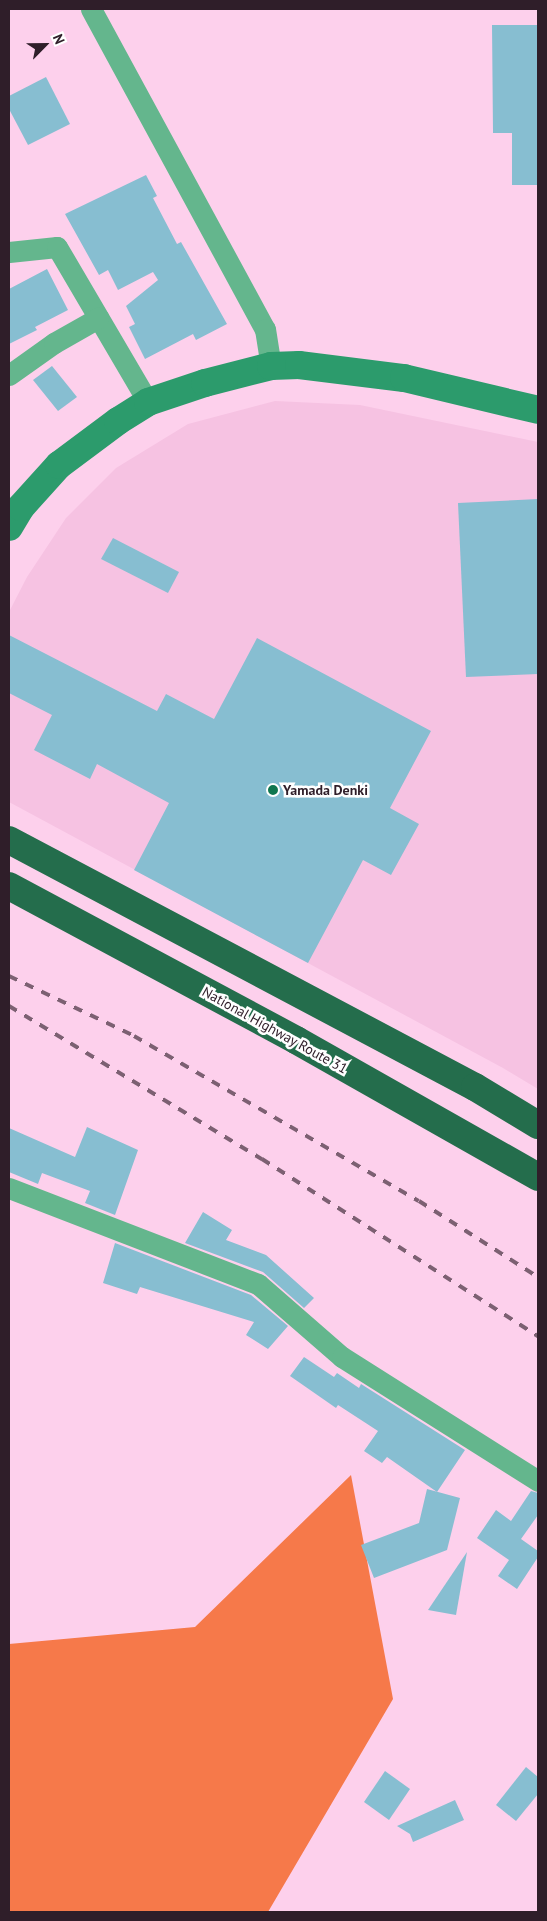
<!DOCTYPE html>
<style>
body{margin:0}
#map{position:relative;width:547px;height:1921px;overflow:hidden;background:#fdd0ec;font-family:"PT Sans",sans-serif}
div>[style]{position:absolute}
.built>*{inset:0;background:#f6c2e2}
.forest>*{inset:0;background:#f6794a}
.building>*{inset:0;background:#87bed1}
.street>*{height:21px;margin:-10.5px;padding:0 10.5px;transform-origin:10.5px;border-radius:10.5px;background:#64b68d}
.secondary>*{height:28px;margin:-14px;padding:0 14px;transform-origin:14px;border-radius:14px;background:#2c9b6c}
.highway>*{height:28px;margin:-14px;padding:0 14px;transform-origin:14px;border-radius:14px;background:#246d4c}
.rail>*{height:4px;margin-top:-2px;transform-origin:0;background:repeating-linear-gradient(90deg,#7c6072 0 9px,transparent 0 18px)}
.dots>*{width:14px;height:14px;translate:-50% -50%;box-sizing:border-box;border:2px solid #fff;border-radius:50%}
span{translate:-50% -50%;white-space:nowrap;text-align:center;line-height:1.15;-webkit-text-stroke:5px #fff;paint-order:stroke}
.poi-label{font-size:14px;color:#2f1e29;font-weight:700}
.left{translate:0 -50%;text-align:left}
.street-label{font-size:14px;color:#2f1e29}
.frame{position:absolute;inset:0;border:10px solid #2f1e29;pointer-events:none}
.north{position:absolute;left:20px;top:20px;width:50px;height:50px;-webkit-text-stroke:4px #fff;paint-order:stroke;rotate:67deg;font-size:14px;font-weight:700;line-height:20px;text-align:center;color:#2f1e29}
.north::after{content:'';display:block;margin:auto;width:18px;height:22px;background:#2f1e29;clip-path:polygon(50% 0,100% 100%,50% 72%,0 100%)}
</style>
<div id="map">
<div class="built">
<i style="clip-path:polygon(275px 401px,360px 405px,538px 442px,538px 1089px,503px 1068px,9px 802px,9px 612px,27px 577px,66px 518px,116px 468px,188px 424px)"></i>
</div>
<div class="forest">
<i style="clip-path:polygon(351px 1475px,393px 1699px,268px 1912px,9px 1912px,9px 1644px,195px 1627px)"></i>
</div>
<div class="building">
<i style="clip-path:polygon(492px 25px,538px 25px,538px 185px,512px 185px,512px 133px,493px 133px)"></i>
<i style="clip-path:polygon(46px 77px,70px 124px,28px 145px,9px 109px,9px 96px)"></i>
<i style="clip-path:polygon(146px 175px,157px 196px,153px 198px,177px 244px,181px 242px,227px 324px,196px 340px,193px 334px,145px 359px,129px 327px,135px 324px,126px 306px,158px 280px,153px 272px,118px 290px,108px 270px,99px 275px,65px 214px)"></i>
<i style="clip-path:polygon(47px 269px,68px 310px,35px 327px,37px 330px,9px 344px,9px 289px)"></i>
<i style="clip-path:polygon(52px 366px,77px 397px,58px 411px,33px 380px)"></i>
<i style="clip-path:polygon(538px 499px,538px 674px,466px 677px,458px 503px)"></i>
<i style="clip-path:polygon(113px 538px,179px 572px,168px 593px,101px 559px)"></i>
<i style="clip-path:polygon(9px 635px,157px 711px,166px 694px,214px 719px,257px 638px,431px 731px,390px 808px,419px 824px,391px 875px,363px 860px,308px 963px,134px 870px,169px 803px,97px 764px,90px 779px,34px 750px,52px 715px,9px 693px)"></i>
<i style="clip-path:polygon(87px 1127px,138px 1150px,115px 1215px,85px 1203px,90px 1191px,42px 1173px,38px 1184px,9px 1172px,9px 1128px,75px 1157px)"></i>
<i style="clip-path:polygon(203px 1212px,232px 1230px,226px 1240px,266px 1255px,314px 1298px,304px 1308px,263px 1272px,185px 1243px)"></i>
<i style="clip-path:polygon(115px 1243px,251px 1295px,288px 1326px,268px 1349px,246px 1335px,254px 1322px,140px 1287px,137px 1294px,103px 1283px)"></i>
<i style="clip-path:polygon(304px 1357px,334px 1377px,337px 1373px,359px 1388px,361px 1384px,465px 1450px,437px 1492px,387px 1457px,382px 1463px,364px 1451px,378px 1431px,338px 1405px,336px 1408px,290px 1376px)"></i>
<i style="clip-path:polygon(427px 1489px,460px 1498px,447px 1550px,374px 1578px,361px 1545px,419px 1523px)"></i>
<i style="clip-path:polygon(531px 1491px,538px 1493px,538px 1515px,521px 1539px,538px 1551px,538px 1557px,517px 1589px,498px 1576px,509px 1560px,477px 1538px,496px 1510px,511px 1521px)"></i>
<i style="clip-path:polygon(467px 1552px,456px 1615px,428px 1610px)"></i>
<i style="clip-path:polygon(526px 1767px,538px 1777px,538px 1794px,516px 1821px,496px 1805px)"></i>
<i style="clip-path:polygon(385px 1771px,410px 1789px,389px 1820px,364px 1802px)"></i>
<i style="clip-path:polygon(455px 1800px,464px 1820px,413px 1842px,410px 1834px,397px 1826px)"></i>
</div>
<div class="street">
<i style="left:91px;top:9px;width:364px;rotate:61.5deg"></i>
<i style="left:265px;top:329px;width:37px;rotate:81deg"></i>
<i style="left:9px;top:252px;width:48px;rotate:-5.9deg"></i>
<i style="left:57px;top:247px;width:180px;rotate:59.6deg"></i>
<i style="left:9px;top:375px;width:55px;rotate:-35.4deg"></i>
<i style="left:54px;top:343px;width:51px;rotate:-29.6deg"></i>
<i style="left:9px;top:1188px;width:267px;rotate:21.1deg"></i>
<i style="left:258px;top:1284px;width:111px;rotate:41deg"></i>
<i style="left:342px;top:1357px;width:232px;rotate:32.3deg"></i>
</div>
<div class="secondary">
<i style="left:9px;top:527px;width:23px;rotate:-59deg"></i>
<i style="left:21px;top:507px;width:57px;rotate:-47.9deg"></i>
<i style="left:59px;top:465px;width:74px;rotate:-36.7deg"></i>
<i style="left:118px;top:421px;width:36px;rotate:-32deg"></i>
<i style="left:148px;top:402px;width:60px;rotate:-18.4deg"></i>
<i style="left:205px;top:383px;width:68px;rotate:-14.4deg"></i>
<i style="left:271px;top:366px;width:28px;rotate:-2deg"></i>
<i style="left:299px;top:365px;width:106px;rotate:7.1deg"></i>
<i style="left:404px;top:378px;width:138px;rotate:13.4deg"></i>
</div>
<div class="highway">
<i style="left:9px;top:840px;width:527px;rotate:27.93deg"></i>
<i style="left:475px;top:1087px;width:74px;rotate:31.1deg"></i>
<i style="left:9px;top:886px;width:326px;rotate:28.2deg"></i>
<i style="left:296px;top:1040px;width:278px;rotate:29.5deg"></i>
</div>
<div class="rail">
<i style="left:9px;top:976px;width:139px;rotate:25.6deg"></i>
<i style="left:134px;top:1036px;width:329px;rotate:30.1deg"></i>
<i style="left:419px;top:1201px;width:141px;rotate:32.6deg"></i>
<i style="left:9px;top:1006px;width:296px;rotate:31.2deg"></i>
<i style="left:262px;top:1159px;width:328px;rotate:32.7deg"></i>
</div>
<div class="dots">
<i style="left:273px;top:790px;background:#10764f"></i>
</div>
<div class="poi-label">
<span class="left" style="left:283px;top:790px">Yamada Denki</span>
</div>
<div class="street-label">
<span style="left:275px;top:1030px;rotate:29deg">National Highway Route 31</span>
</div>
<div class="frame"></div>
<div class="north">N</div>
</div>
